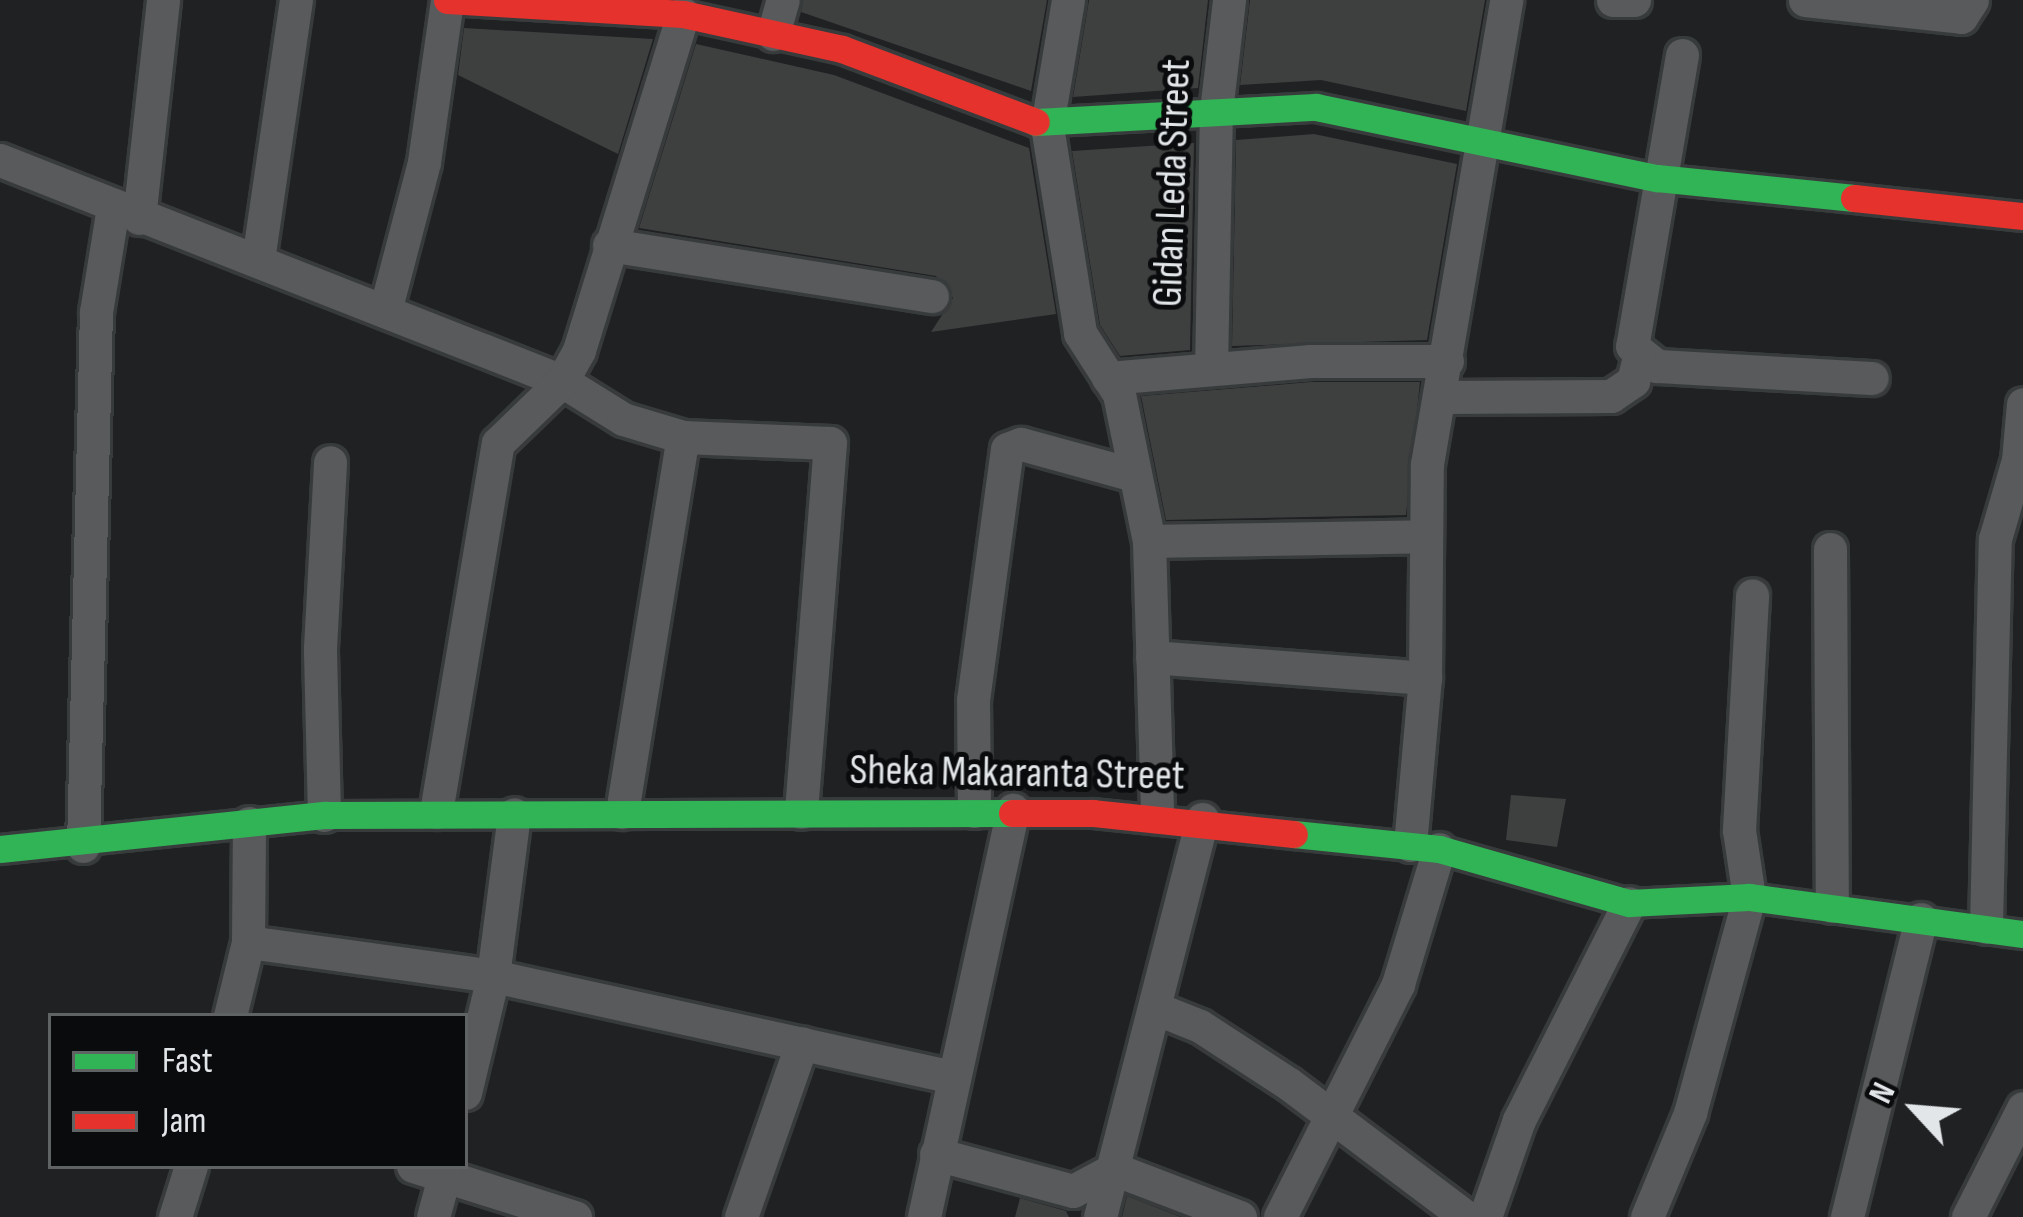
<!DOCTYPE html>
<style>
body{margin:0}
#map{position:relative;width:2023px;height:1217px;overflow:hidden;background:#1f2123;font-family:"Sofia Sans Condensed",sans-serif}
div>[style]{position:absolute}
.building>*{inset:0;background:#3e3f3f}
.roads{filter:drop-shadow(3px 0 #383b3c) drop-shadow(-3px 0 #383b3c) drop-shadow(0 3px #383b3c) drop-shadow(0 -3px #383b3c)}
.street>*{height:33px;margin:-16.5px;padding:0 16.5px;transform-origin:16.5px;border-radius:16.5px;background:#585a5b}
.fast>*{height:27px;margin:-13.5px;padding:0 13.5px;transform-origin:13.5px;border-radius:13.5px;background:#30b455}
.jam>*{height:27px;margin:-13.5px;padding:0 13.5px;transform-origin:13.5px;border-radius:13.5px;background:#e5322d}
span{translate:-50% -50%;white-space:nowrap;text-align:center;line-height:1.15;-webkit-text-stroke:10px #090b0c;paint-order:stroke}
.street-label{font-size:42px;color:#e3e6e9}
.legend{position:absolute;left:48px;top:1013px;width:420px;height:156px;box-sizing:border-box;background:#090b0c;border:3px solid #606364;margin:0;padding:15px 21px;list-style:none;font-size:36px;color:#e3e6e9}
.legend li{display:flex;align-items:center;gap:24px;height:60px}
.legend b{width:60px;border:3px solid #606364}
.north{position:absolute;left:1855px;top:1049px;width:120px;height:120px;-webkit-text-stroke:9px #090b0c;paint-order:stroke;rotate:296deg;font-size:33px;font-weight:700;line-height:48px;text-align:center;color:#e3e6e9}
.north::after{content:'';display:block;margin:auto;width:42px;height:54px;background:#e3e6e9;clip-path:polygon(50% 0,100% 100%,50% 72%,0 100%)}
</style>
<div id="map">
<div class="building">
<i style="clip-path:polygon(803px 0,1047px 0,1031px 91px,801px 12px)"></i>
<i style="clip-path:polygon(1089px 0,1208px 0,1198px 88px,1073px 97px)"></i>
<i style="clip-path:polygon(1250px 0,1485px 0,1466px 111px,1321px 80px,1240px 85px)"></i>
<i style="clip-path:polygon(464px 28px,653px 39px,618px 154px,458px 75px)"></i>
<i style="clip-path:polygon(696px 44px,834px 75px,1029px 148px,1056px 314px,931px 332px,953px 298px,936px 276px,639px 228px)"></i>
<i style="clip-path:polygon(1314px 134px,1457px 164px,1427px 340px,1232px 346px,1236px 140px)"></i>
<i style="clip-path:polygon(1194px 143px,1190px 350px,1120px 356px,1100px 325px,1072px 151px)"></i>
<i style="clip-path:polygon(1311px 382px,1420px 382px,1406px 515px,1166px 520px,1141px 396px)"></i>
<i style="clip-path:polygon(1511px 795px,1566px 799px,1557px 847px,1506px 840px)"></i>
<i style="clip-path:polygon(1127px 1196px,1181px 1217px,1122px 1217px)"></i>
<i style="clip-path:polygon(1020px 1198px,1066px 1211px,1069px 1217px,1015px 1217px)"></i>
</div>
<div class="roads">
<div class="street">
<i style="left:1068px;top:0;width:128px;rotate:99.5deg"></i>
<i style="left:1047px;top:126px;width:210px;rotate:80.9deg"></i>
<i style="left:1080px;top:333px;width:72px;rotate:57.4deg"></i>
<i style="left:1119px;top:394px;width:150px;rotate:78.5deg"></i>
<i style="left:1149px;top:541px;width:275px;rotate:88.3deg"></i>
<i style="left:1613px;top:0;width:21px"></i>
<i style="left:1805px;top:0;width:157px;rotate:6.2deg"></i>
<i style="left:1961px;top:17px;width:20px;rotate:-57deg"></i>
<i style="left:773px;top:34px;width:35px;rotate:-74deg"></i>
<i style="left:1682px;top:55px;width:295px;rotate:99.7deg"></i>
<i style="left:1632px;top:346px;width:32px;rotate:39deg"></i>
<i style="left:1657px;top:366px;width:215px;rotate:3.2deg"></i>
<i style="left:0;top:160px;width:604px;rotate:21.47deg"></i>
<i style="left:562px;top:381px;width:72px;rotate:31.9deg"></i>
<i style="left:623px;top:419px;width:63px;rotate:16.7deg"></i>
<i style="left:683px;top:437px;width:147px;rotate:2.3deg"></i>
<i style="left:830px;top:443px;width:370px;rotate:94.5deg"></i>
<i style="left:139px;top:218px;width:219px;rotate:-83.7deg"></i>
<i style="left:609px;top:245px;width:327px;rotate:9deg"></i>
<i style="left:258px;top:260px;width:263px;rotate:-81.7deg"></i>
<i style="left:385px;top:311px;width:154px;rotate:-75.3deg"></i>
<i style="left:424px;top:162px;width:164px;rotate:-81.9deg"></i>
<i style="left:1211px;top:369px;width:258px;rotate:-88.9deg"></i>
<i style="left:1216px;top:111px;width:112px;rotate:-83.3deg"></i>
<i style="left:1108px;top:378px;width:203px;rotate:-4.8deg"></i>
<i style="left:1310px;top:361px;width:137px"></i>
<i style="left:1440px;top:397px;width:171px;rotate:-0.3deg"></i>
<i style="left:1611px;top:396px;width:27px;rotate:-34deg"></i>
<i style="left:1633px;top:381px;width:25px;rotate:-76deg"></i>
<i style="left:1149px;top:541px;width:276px;rotate:-1deg"></i>
<i style="left:1830px;top:549px;width:357px;rotate:89.7deg"></i>
<i style="left:1152px;top:657px;width:274px;rotate:4.4deg"></i>
<i style="left:974px;top:811px;width:111px;rotate:-90.5deg"></i>
<i style="left:973px;top:700px;width:253px;rotate:-82.3deg"></i>
<i style="left:1007px;top:449px;width:15px;rotate:-20deg"></i>
<i style="left:1021px;top:444px;width:117px;rotate:15.3deg"></i>
<i style="left:436px;top:812px;width:374px;rotate:-80.5deg"></i>
<i style="left:498px;top:443px;width:89px;rotate:-44.1deg"></i>
<i style="left:562px;top:381px;width:35px;rotate:-61deg"></i>
<i style="left:579px;top:350px;width:352px;rotate:-72.8deg"></i>
<i style="left:622px;top:812px;width:380px;rotate:-80.8deg"></i>
<i style="left:324px;top:815px;width:167px;rotate:-91.4deg"></i>
<i style="left:320px;top:648px;width:186px;rotate:-86.9deg"></i>
<i style="left:1410px;top:845px;width:168px;rotate:-84.9deg"></i>
<i style="left:1425px;top:678px;width:214px;rotate:-89.5deg"></i>
<i style="left:1427px;top:464px;width:471px;rotate:-80.3deg"></i>
<i style="left:83px;top:846px;width:534px;rotate:-88.61deg"></i>
<i style="left:96px;top:312px;width:106px;rotate:-80.8deg"></i>
<i style="left:1986px;top:927px;width:388px;rotate:-88.7deg"></i>
<i style="left:1995px;top:539px;width:82px;rotate:-73.8deg"></i>
<i style="left:2018px;top:460px;width:56px;rotate:-84.9deg"></i>
<i style="left:248px;top:942px;width:247px;rotate:7.9deg"></i>
<i style="left:493px;top:976px;width:469px;rotate:12.4deg"></i>
<i style="left:1155px;top:1008px;width:48px;rotate:21.8deg"></i>
<i style="left:1200px;top:1026px;width:106px;rotate:33.1deg"></i>
<i style="left:1289px;top:1084px;width:221px;rotate:36.9deg"></i>
<i style="left:230px;top:1016px;width:76px;rotate:-76.3deg"></i>
<i style="left:248px;top:942px;width:119px;rotate:-89.5deg"></i>
<i style="left:465px;top:1093px;width:120px;rotate:-76.5deg"></i>
<i style="left:493px;top:976px;width:163px;rotate:-82.6deg"></i>
<i style="left:936px;top:1154px;width:142px;rotate:15.1deg"></i>
<i style="left:1073px;top:1191px;width:47px;rotate:-28.2deg"></i>
<i style="left:1114px;top:1169px;width:135px;rotate:20.9deg"></i>
<i style="left:413px;top:1166px;width:170px;rotate:17.5deg"></i>
<i style="left:175px;top:1217px;width:53px;rotate:-72.6deg"></i>
<i style="left:433px;top:1217px;width:53px;rotate:-74.6deg"></i>
<i style="left:741px;top:1217px;width:184px;rotate:-70.7deg"></i>
<i style="left:924px;top:1217px;width:417px;rotate:-77.7deg"></i>
<i style="left:1100px;top:1217px;width:411px;rotate:-75.6deg"></i>
<i style="left:1280px;top:1217px;width:261px;rotate:-63.1deg"></i>
<i style="left:1398px;top:984px;width:141px;rotate:-73.1deg"></i>
<i style="left:1485px;top:1217px;width:103px;rotate:-70.7deg"></i>
<i style="left:1519px;top:1120px;width:243px;rotate:-63.1deg"></i>
<i style="left:1647px;top:1217px;width:113px;rotate:-67.5deg"></i>
<i style="left:1690px;top:1113px;width:224px;rotate:-74.7deg"></i>
<i style="left:1749px;top:897px;width:68px;rotate:-98.5deg"></i>
<i style="left:1739px;top:830px;width:235px;rotate:-86.8deg"></i>
<i style="left:1847px;top:1217px;width:307px;rotate:-76.1deg"></i>
<i style="left:1968px;top:1217px;width:122px;rotate:-63.2deg"></i>
</div>
<div class="fast">
<i style="left:1036px;top:122px;width:280px;rotate:-3.1deg"></i>
<i style="left:1316px;top:107px;width:348px;rotate:11.8deg"></i>
<i style="left:1657px;top:178px;width:198px;rotate:5.8deg"></i>
<i style="left:1294px;top:834px;width:146px;rotate:5.9deg"></i>
<i style="left:1439px;top:849px;width:198px;rotate:15.9deg"></i>
<i style="left:1629px;top:903px;width:120px;rotate:-2.9deg"></i>
<i style="left:1749px;top:897px;width:276px;rotate:7.7deg"></i>
<i style="left:0;top:849px;width:326px;rotate:-6deg"></i>
<i style="left:324px;top:815px;width:688px;rotate:-0.17deg"></i>
</div>
<div class="jam">
<i style="left:447px;top:0;width:236px;rotate:3.4deg"></i>
<i style="left:683px;top:14px;width:163px;rotate:12.4deg"></i>
<i style="left:842px;top:49px;width:207px;rotate:20.6deg"></i>
<i style="left:1854px;top:198px;width:170px;rotate:6.1deg"></i>
<i style="left:1012px;top:813px;width:81px"></i>
<i style="left:1093px;top:813px;width:202px;rotate:6deg"></i>
</div>
</div>
<div class="street-label">
<span style="left:1173px;top:183px;rotate:-88deg">Gidan Leda Street</span>
<span style="left:1017px;top:774px;rotate:1deg">Sheka Makaranta Street</span>
</div>
<ul class="legend">
<li><b style="height:15px;background:#30b455"></b>Fast</li>
<li><b style="height:15px;background:#e5322d"></b>Jam</li>
</ul>
<div class="north">N</div>
</div>
